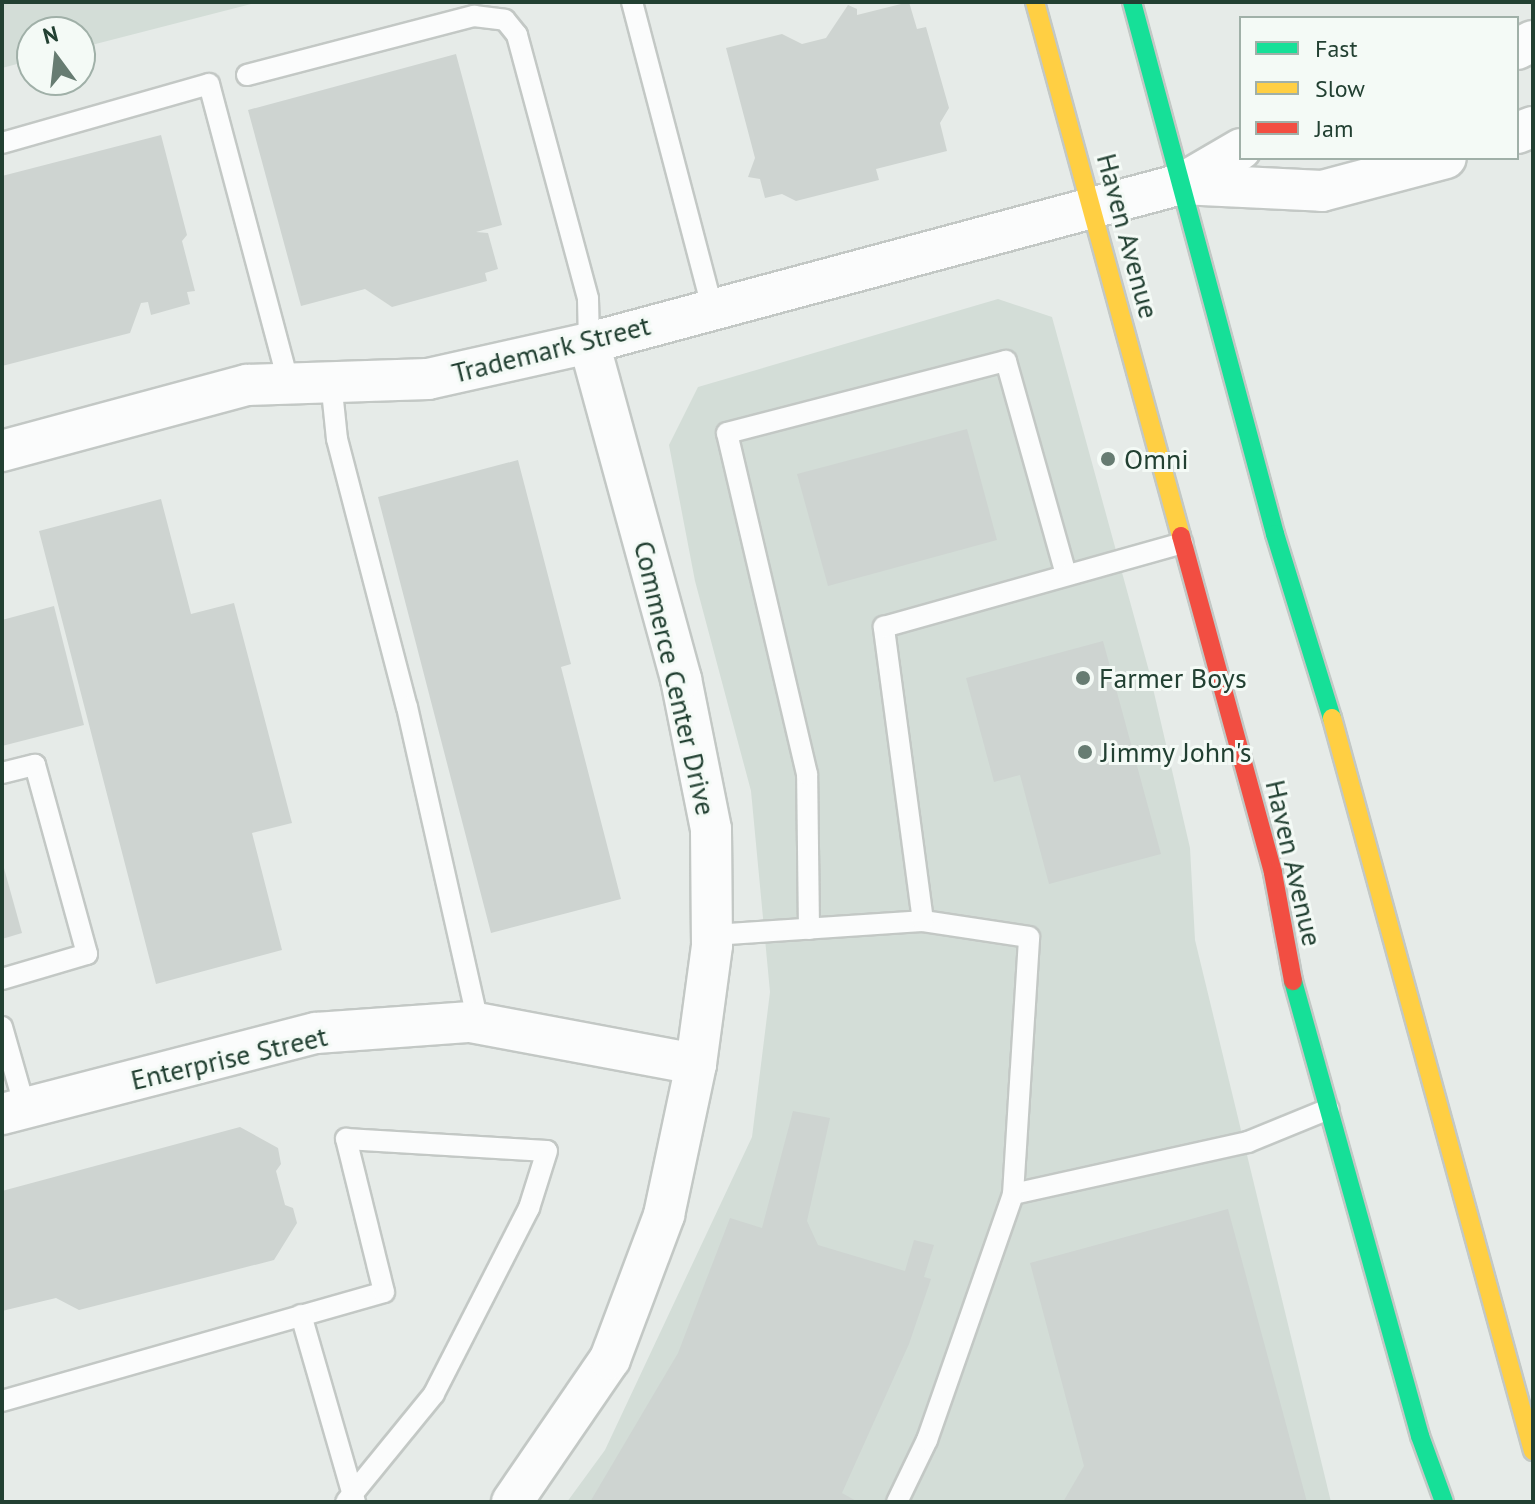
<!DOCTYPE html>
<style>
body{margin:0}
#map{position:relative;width:1535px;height:1504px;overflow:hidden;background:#e6ebe8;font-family:"PT Sans",sans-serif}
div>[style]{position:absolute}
.built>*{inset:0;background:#d3ddd7}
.building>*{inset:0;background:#ced4d1}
.roads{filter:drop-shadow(2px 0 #c3c8c5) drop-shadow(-2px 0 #c3c8c5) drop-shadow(0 2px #c3c8c5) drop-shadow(0 -2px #c3c8c5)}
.lane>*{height:20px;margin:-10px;padding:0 10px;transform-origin:10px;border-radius:10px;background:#fbfcfc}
.street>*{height:40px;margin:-20px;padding:0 20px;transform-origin:20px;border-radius:20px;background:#fbfcfc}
.fast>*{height:18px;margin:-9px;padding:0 9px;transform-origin:9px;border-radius:9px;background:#16e098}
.slow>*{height:18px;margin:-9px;padding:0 9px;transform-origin:9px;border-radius:9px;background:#ffcf43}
.jam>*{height:18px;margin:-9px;padding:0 9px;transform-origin:9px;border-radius:9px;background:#f24e42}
.dots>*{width:22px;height:22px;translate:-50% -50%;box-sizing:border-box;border:4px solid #f4faf6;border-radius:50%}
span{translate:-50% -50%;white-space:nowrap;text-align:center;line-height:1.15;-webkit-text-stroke:6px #f4faf6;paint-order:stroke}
.street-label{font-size:28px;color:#224032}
.poi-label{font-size:28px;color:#224032}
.left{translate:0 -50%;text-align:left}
.frame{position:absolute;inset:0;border:4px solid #224032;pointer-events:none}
.legend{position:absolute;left:1239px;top:16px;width:280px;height:144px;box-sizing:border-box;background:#f4faf6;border:2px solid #a0b0a8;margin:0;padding:10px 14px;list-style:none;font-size:24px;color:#224032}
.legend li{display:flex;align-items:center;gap:16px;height:40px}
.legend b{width:40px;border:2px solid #a0b0a8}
.north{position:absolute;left:16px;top:16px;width:80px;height:80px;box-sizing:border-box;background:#f4faf6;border:2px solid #a0b0a8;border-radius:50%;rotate:345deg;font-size:22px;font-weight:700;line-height:32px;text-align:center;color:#224032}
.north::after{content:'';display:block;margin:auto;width:28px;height:36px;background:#677c72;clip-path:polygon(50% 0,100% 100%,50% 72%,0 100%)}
</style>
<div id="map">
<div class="built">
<i style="clip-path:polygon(2px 2px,259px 2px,80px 48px,80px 32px,32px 32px,32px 60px,2px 68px)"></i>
<i style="clip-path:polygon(998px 299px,1052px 317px,1149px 671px,1190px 848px,1195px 940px,1331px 1502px,567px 1502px,605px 1450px,752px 1137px,770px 992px,751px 791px,695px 581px,669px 445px,698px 387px)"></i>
</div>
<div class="building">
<i style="clip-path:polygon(909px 2px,917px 29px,926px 27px,949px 108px,940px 123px,947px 151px,876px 169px,879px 180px,796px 201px,782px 194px,765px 198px,760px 179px,748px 177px,755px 158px,726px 48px,782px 34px,802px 44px,826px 38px,848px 5px,857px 9px,857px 15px)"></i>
<i style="clip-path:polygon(456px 54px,502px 225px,476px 232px,488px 233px,498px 269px,485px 273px,487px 281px,392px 307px,365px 289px,301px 306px,248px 110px)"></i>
<i style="clip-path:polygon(161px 135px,187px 235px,182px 241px,195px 291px,187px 292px,190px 304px,151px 315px,148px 302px,141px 303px,130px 333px,2px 366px,2px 176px)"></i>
<i style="clip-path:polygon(967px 429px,997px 540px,828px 586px,797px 474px)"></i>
<i style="clip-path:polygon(518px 460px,571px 664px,561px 667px,621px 899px,491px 933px,378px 497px)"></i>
<i style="clip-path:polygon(161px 499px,191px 614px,234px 603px,292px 823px,252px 833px,282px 950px,156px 984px,39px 531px)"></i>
<i style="clip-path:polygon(54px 606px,84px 725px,2px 746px,2px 620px)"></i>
<i style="clip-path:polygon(1103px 641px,1161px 854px,1049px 884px,1020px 775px,994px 782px,966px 678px)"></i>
<i style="clip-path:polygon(2px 861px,22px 933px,2px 939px)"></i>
<i style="clip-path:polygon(793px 1111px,830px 1118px,807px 1221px,818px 1245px,905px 1271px,914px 1240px,934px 1245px,924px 1277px,931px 1279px,909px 1344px,842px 1493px,858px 1502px,590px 1502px,678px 1353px,730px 1218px,762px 1228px)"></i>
<i style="clip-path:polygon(240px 1127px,278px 1148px,281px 1164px,276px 1171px,285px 1205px,293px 1208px,297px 1223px,274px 1260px,79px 1310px,56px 1298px,2px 1311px,2px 1191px)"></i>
<i style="clip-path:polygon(1228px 1209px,1307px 1502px,1063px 1502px,1084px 1466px,1030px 1263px)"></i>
</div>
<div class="roads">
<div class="lane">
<i style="left:632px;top:2px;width:316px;rotate:75.3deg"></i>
<i style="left:247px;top:75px;width:235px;rotate:-14.6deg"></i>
<i style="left:474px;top:16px;width:31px;rotate:7deg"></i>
<i style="left:505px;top:20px;width:19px;rotate:51deg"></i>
<i style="left:517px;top:35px;width:273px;rotate:74.9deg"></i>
<i style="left:588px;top:299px;width:44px;rotate:88.7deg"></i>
<i style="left:2px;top:143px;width:215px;rotate:-15.9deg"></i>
<i style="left:209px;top:84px;width:307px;rotate:75.1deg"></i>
<i style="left:331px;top:381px;width:58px;rotate:84.1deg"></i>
<i style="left:337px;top:439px;width:277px;rotate:75.4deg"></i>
<i style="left:407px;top:707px;width:324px;rotate:77.3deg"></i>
<i style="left:2px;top:773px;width:34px;rotate:-14deg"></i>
<i style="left:35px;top:765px;width:196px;rotate:74.6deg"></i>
<i style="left:87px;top:954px;width:89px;rotate:163.6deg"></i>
<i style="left:809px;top:929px;width:155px;rotate:-90.7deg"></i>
<i style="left:807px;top:774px;width:350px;rotate:-103.2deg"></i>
<i style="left:727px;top:433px;width:288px;rotate:-14.5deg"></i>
<i style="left:1006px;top:361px;width:222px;rotate:74.3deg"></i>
<i style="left:712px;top:935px;width:211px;rotate:-3.8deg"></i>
<i style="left:2px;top:1027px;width:84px;rotate:74.1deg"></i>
<i style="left:1013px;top:1194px;width:241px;rotate:-12.5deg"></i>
<i style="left:1248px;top:1142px;width:87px;rotate:-22.2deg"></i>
<i style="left:301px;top:1315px;width:195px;rotate:73.9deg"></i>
<i style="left:2px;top:1401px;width:397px;rotate:-15.9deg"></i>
<i style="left:384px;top:1292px;width:158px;rotate:-103.9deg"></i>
<i style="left:346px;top:1139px;width:201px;rotate:3.4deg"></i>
<i style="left:547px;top:1151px;width:60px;rotate:107.5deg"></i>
<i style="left:529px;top:1208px;width:209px;rotate:117.1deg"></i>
<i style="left:434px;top:1394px;width:139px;rotate:129.2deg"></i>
<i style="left:897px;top:1502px;width:69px;rotate:-64.2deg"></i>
<i style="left:927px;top:1440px;width:261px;rotate:-70.7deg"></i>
<i style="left:1013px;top:1194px;width:257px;rotate:-86.4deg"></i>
<i style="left:1029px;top:937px;width:107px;rotate:-171.4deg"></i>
<i style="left:923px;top:921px;width:297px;rotate:-97.6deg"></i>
<i style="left:884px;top:627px;width:310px;rotate:-15.7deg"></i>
</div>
<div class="street">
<i style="left:1517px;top:49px;width:18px;rotate:-27deg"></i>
<i style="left:1517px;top:133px;width:17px;rotate:-21deg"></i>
<i style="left:1181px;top:184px;width:141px;rotate:2.8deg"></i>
<i style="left:1322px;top:191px;width:128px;rotate:-14.9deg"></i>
<i style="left:2px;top:451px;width:254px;rotate:-15.1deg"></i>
<i style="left:247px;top:385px;width:181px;rotate:-1.9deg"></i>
<i style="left:428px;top:379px;width:165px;rotate:-12.6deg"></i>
<i style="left:589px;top:343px;width:613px;rotate:-15.03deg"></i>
<i style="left:1181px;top:184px;width:69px;rotate:-30.3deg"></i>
<i style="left:2px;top:1114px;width:324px;rotate:-14.5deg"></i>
<i style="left:316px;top:1033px;width:155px;rotate:-4.1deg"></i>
<i style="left:471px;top:1022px;width:229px;rotate:10.6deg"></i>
<i style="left:512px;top:1502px;width:173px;rotate:-55.6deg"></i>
<i style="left:610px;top:1359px;width:154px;rotate:-69.4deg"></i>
<i style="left:664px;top:1215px;width:154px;rotate:-78deg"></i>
<i style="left:696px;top:1064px;width:120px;rotate:-82.3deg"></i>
<i style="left:712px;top:945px;width:116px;rotate:-90.5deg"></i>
<i style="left:711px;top:829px;width:153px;rotate:-101.3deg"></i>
<i style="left:681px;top:679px;width:348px;rotate:-105.3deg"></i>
</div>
<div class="fast">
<i style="left:1132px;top:2px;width:551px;rotate:74.95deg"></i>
<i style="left:1275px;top:534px;width:193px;rotate:72.8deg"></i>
<i style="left:1293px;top:981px;width:472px;rotate:74.4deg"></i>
<i style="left:1420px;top:1436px;width:70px;rotate:70deg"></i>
</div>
<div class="slow">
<i style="left:1035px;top:2px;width:554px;rotate:74.71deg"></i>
<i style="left:1332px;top:718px;width:760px;rotate:74.67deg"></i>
</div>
<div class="jam">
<i style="left:1181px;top:536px;width:349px;rotate:74.7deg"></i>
<i style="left:1273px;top:873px;width:110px;rotate:79.5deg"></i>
</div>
</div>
<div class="dots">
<i style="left:1108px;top:459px;background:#677c72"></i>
<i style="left:1083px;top:678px;background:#677c72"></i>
<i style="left:1085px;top:752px;background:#677c72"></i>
</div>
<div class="street-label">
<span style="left:1128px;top:236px;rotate:75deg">Haven Avenue</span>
<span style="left:551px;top:349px;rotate:-14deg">Trademark Street</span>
<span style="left:675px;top:678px;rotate:77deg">Commerce Center Drive</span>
<span style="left:1294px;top:863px;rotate:77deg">Haven Avenue</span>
<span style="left:229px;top:1058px;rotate:-13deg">Enterprise Street</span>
</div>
<div class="poi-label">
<span class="left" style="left:1124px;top:459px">Omni</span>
<span class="left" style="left:1099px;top:678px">Farmer Boys</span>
<span class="left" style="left:1101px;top:752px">Jimmy John's</span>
</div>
<div class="frame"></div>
<ul class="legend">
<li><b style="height:10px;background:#16e098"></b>Fast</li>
<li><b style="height:10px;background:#ffcf43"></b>Slow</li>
<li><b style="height:10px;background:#f24e42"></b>Jam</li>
</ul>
<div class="north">N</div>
</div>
